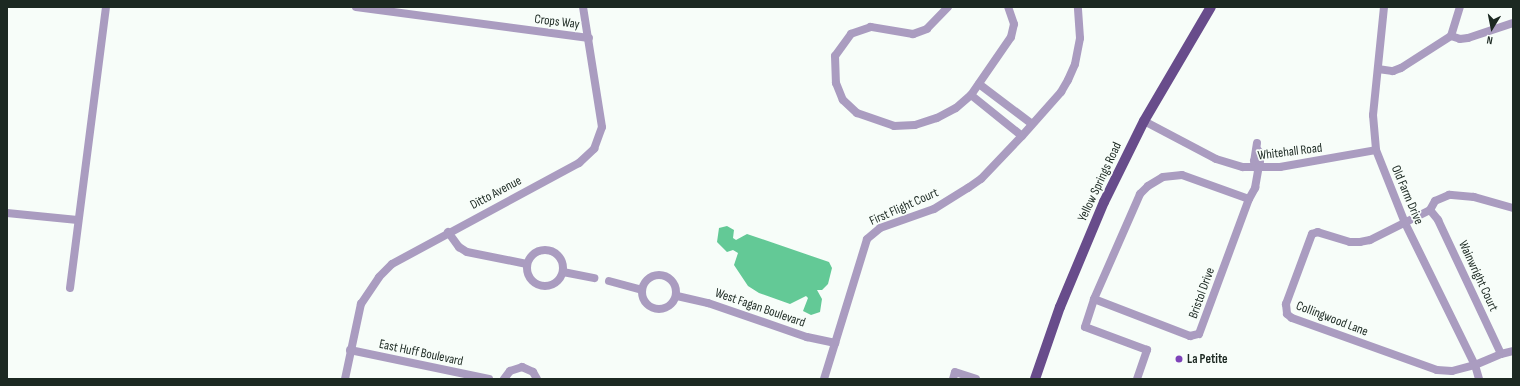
<!DOCTYPE html>
<style>
body{margin:0}
#map{position:relative;width:1520px;height:386px;overflow:hidden;background:#f7fdf9;font-family:"Sofia Sans Condensed",sans-serif}
div>[style]{position:absolute}
.water>*{inset:0;background:#63c996}
.minor>*{height:8px;margin:-4px;padding:0 4px;transform-origin:4px;border-radius:4px;background:#aa9cc0}
.minor>.ring{margin:-4px;padding:0;box-sizing:content-box;background:none;border:8px solid #aa9cc0;border-radius:50%}
.major>*{height:10px;margin:-5px;padding:0 5px;transform-origin:5px;border-radius:5px;background:#684c8b}
.dots>*{width:11px;height:11px;translate:-50% -50%;box-sizing:border-box;border:2px solid #f7fdf9;border-radius:50%}
span{translate:-50% -50%;white-space:nowrap;text-align:center;line-height:1.15;-webkit-text-stroke:3.5px #f7fdf9;paint-order:stroke}
.street-label{font-size:13px;color:#1c2922}
.poi-label{font-size:13px;color:#1c2922;font-weight:700}
.left{translate:0 -50%;text-align:left}
.frame{position:absolute;inset:0;border:8px solid #1c2922;pointer-events:none}
.north{position:absolute;left:1472px;top:8px;width:40px;height:40px;-webkit-text-stroke:3px #f7fdf9;paint-order:stroke;rotate:190deg;font-size:11px;font-weight:700;line-height:16px;text-align:center;color:#1c2922}
.north::after{content:'';display:block;margin:auto;width:14px;height:18px;background:#1c2922;clip-path:polygon(50% 0,100% 100%,50% 72%,0 100%)}
</style>
<div id="map">
<div class="water">
<i style="clip-path:polygon(727px 226px,734px 230px,733px 238px,736px 240px,747px 234px,829px 262px,832px 268px,828px 284px,822px 290px,817px 290px,822px 299px,820px 312px,811px 315px,803px 311px,808px 298px,806px 296px,790px 304px,759px 293px,748px 286px,734px 265px,738px 253px,733px 250px,727px 252px,717px 242px,719px 228px)"></i>
</div>
<div class="minor">
<i style="left:356px;top:7px;width:235px;rotate:7.6deg"></i>
<i style="left:948px;top:7px;width:30px;rotate:134deg"></i>
<i style="left:927px;top:29px;width:15px;rotate:160deg"></i>
<i style="left:913px;top:34px;width:43px;rotate:-170.5deg"></i>
<i style="left:871px;top:27px;width:21px;rotate:161deg"></i>
<i style="left:851px;top:34px;width:27px;rotate:126deg"></i>
<i style="left:835px;top:56px;width:27px;rotate:88deg"></i>
<i style="left:836px;top:83px;width:18px;rotate:68deg"></i>
<i style="left:843px;top:100px;width:19px;rotate:43deg"></i>
<i style="left:857px;top:113px;width:39px;rotate:19deg"></i>
<i style="left:894px;top:126px;width:21px;rotate:-3deg"></i>
<i style="left:915px;top:125px;width:23px;rotate:-18deg"></i>
<i style="left:937px;top:118px;width:21px;rotate:-28deg"></i>
<i style="left:956px;top:108px;width:20px;rotate:-41deg"></i>
<i style="left:971px;top:95px;width:70px;rotate:-55.4deg"></i>
<i style="left:1011px;top:37px;width:13px;rotate:-77deg"></i>
<i style="left:1014px;top:24px;width:18px;rotate:-109deg"></i>
<i style="left:1384px;top:7px;width:109px;rotate:95.8deg"></i>
<i style="left:1373px;top:115px;width:35px;rotate:85deg"></i>
<i style="left:1376px;top:150px;width:79px;rotate:68.3deg"></i>
<i style="left:1405px;top:223px;width:158px;rotate:63.8deg"></i>
<i style="left:1475px;top:365px;width:15px;rotate:74deg"></i>
<i style="left:1451px;top:36px;width:9px;rotate:18deg"></i>
<i style="left:1460px;top:39px;width:8px;rotate:-7deg"></i>
<i style="left:1468px;top:38px;width:47px;rotate:-18.4deg"></i>
<i style="left:1378px;top:69px;width:15px;rotate:8deg"></i>
<i style="left:1393px;top:71px;width:9px;rotate:-21deg"></i>
<i style="left:1401px;top:68px;width:59px;rotate:-32.6deg"></i>
<i style="left:1451px;top:36px;width:30px;rotate:-73deg"></i>
<i style="left:979px;top:84px;width:66px;rotate:37deg"></i>
<i style="left:971px;top:95px;width:65px;rotate:38.8deg"></i>
<i style="left:1144px;top:121px;width:81px;rotate:27.8deg"></i>
<i style="left:1216px;top:159px;width:28px;rotate:17deg"></i>
<i style="left:1243px;top:167px;width:37px"></i>
<i style="left:1280px;top:167px;width:97px;rotate:-10deg"></i>
<i style="left:1257px;top:143px;width:18px;rotate:99deg"></i>
<i style="left:1254px;top:161px;width:9px;rotate:69deg"></i>
<i style="left:1513px;top:208px;width:41px;rotate:-164.2deg"></i>
<i style="left:1474px;top:197px;width:25px;rotate:-175deg"></i>
<i style="left:1449px;top:195px;width:15px;rotate:157deg"></i>
<i style="left:1435px;top:201px;width:10px;rotate:119deg"></i>
<i style="left:1430px;top:210px;width:13px;rotate:51deg"></i>
<i style="left:1438px;top:220px;width:148px;rotate:64.8deg"></i>
<i style="left:1501px;top:354px;width:12px;rotate:-14deg"></i>
<i style="left:1430px;top:210px;width:67px;rotate:153.4deg"></i>
<i style="left:1370px;top:240px;width:10px;rotate:169deg"></i>
<i style="left:1360px;top:242px;width:10px;rotate:180deg"></i>
<i style="left:1350px;top:242px;width:34px;rotate:-163deg"></i>
<i style="left:1318px;top:232px;width:6px;rotate:162deg"></i>
<i style="left:1312px;top:234px;width:75px;rotate:110.4deg"></i>
<i style="left:1286px;top:304px;width:10px;rotate:84deg"></i>
<i style="left:1287px;top:314px;width:6px;rotate:39deg"></i>
<i style="left:1292px;top:318px;width:154px;rotate:19.7deg"></i>
<i style="left:1437px;top:370px;width:15px;rotate:4deg"></i>
<i style="left:1452px;top:371px;width:24px;rotate:-15deg"></i>
<i style="left:1475px;top:365px;width:28px;rotate:-23deg"></i>
<i style="left:7px;top:213px;width:71px;rotate:5.6deg"></i>
<i style="left:448px;top:232px;width:19px;rotate:54deg"></i>
<i style="left:459px;top:247px;width:9px;rotate:32deg"></i>
<i style="left:467px;top:252px;width:61px;rotate:11.3deg"></i>
<i class="ring" style="left:527px;top:250px;width:28px;height:28px"></i>
<i style="left:563px;top:272px;width:32px;rotate:11deg"></i>
<i class="ring" style="left:642px;top:275px;width:26px;height:26px"></i>
<i style="left:609px;top:281px;width:34px;rotate:15deg"></i>
<i style="left:70px;top:288px;width:283px;rotate:-82.7deg"></i>
<i style="left:677px;top:296px;width:32px;rotate:13deg"></i>
<i style="left:708px;top:303px;width:105px;rotate:19deg"></i>
<i style="left:807px;top:337px;width:29px;rotate:12deg"></i>
<i style="left:1094px;top:299px;width:103px;rotate:21.1deg"></i>
<i style="left:1190px;top:336px;width:9px;rotate:-13deg"></i>
<i style="left:1199px;top:334px;width:144px;rotate:-69.7deg"></i>
<i style="left:350px;top:350px;width:142px;rotate:11.8deg"></i>
<i style="left:345px;top:379px;width:77px;rotate:-78deg"></i>
<i style="left:361px;top:304px;width:32px;rotate:-56deg"></i>
<i style="left:379px;top:277px;width:18px;rotate:-45deg"></i>
<i style="left:392px;top:264px;width:213px;rotate:-28.4deg"></i>
<i style="left:579px;top:163px;width:21px;rotate:-43deg"></i>
<i style="left:594px;top:149px;width:23px;rotate:-70deg"></i>
<i style="left:602px;top:127px;width:121px;rotate:-99deg"></i>
<i style="left:504px;top:379px;width:10px;rotate:-53deg"></i>
<i style="left:510px;top:371px;width:13px;rotate:-18deg"></i>
<i style="left:522px;top:367px;width:12px;rotate:24deg"></i>
<i style="left:533px;top:372px;width:8px;rotate:60deg"></i>
<i style="left:824px;top:379px;width:146px;rotate:-72.9deg"></i>
<i style="left:867px;top:239px;width:17px;rotate:-40deg"></i>
<i style="left:880px;top:228px;width:57px;rotate:-19.4deg"></i>
<i style="left:934px;top:209px;width:40px;rotate:-32deg"></i>
<i style="left:968px;top:188px;width:16px;rotate:-35deg"></i>
<i style="left:981px;top:179px;width:59px;rotate:-46.4deg"></i>
<i style="left:1022px;top:136px;width:59px;rotate:-48.4deg"></i>
<i style="left:1061px;top:92px;width:14px;rotate:-60deg"></i>
<i style="left:1068px;top:80px;width:17px;rotate:-66deg"></i>
<i style="left:1075px;top:64px;width:26px;rotate:-79deg"></i>
<i style="left:1080px;top:38px;width:31px;rotate:-94deg"></i>
<i style="left:953px;top:379px;width:7px;rotate:-74deg"></i>
<i style="left:955px;top:372px;width:22px;rotate:18deg"></i>
<i style="left:1137px;top:379px;width:31px;rotate:-71deg"></i>
<i style="left:1147px;top:350px;width:66px;rotate:-159.6deg"></i>
<i style="left:1085px;top:327px;width:29px;rotate:-72deg"></i>
<i style="left:1094px;top:299px;width:115px;rotate:-66.3deg"></i>
<i style="left:1140px;top:194px;width:11px;rotate:-45deg"></i>
<i style="left:1148px;top:186px;width:17px;rotate:-31deg"></i>
<i style="left:1163px;top:177px;width:19px;rotate:-6deg"></i>
<i style="left:1182px;top:175px;width:71px;rotate:19.7deg"></i>
<i style="left:1249px;top:199px;width:13px;rotate:-61deg"></i>
<i style="left:1255px;top:188px;width:27px;rotate:-80deg"></i>
<i style="left:1260px;top:161px;width:8px;rotate:-90deg"></i>
<i style="left:1260px;top:153px;width:5px;rotate:-127deg"></i>
</div>
<div class="major">
<i style="left:1035px;top:379px;width:76px;rotate:-70.9deg"></i>
<i style="left:1060px;top:307px;width:114px;rotate:-67.3deg"></i>
<i style="left:1104px;top:202px;width:90px;rotate:-63.7deg"></i>
<i style="left:1144px;top:121px;width:132px;rotate:-59.6deg"></i>
</div>
<div class="dots">
<i style="left:1179px;top:359px;background:#7e43b9"></i>
</div>
<div class="street-label">
<span style="left:557px;top:22px;rotate:7deg">Crops Way</span>
<span style="left:1290px;top:152px;rotate:-7deg">Whitehall Road</span>
<span style="left:1100px;top:182px;rotate:-65deg">Yellow Springs Road</span>
<span style="left:496px;top:193px;rotate:-28deg">Ditto Avenue</span>
<span style="left:1407px;top:195px;rotate:67deg">Old Farm Drive</span>
<span style="left:904px;top:207px;rotate:-24deg">First Flight Court</span>
<span style="left:1478px;top:276px;rotate:65deg">Wainwright Court</span>
<span style="left:1202px;top:293px;rotate:-70deg">Bristol Drive</span>
<span style="left:760px;top:308px;rotate:19deg">West Fagan Boulevard</span>
<span style="left:1332px;top:319px;rotate:21deg">Collingwood Lane</span>
<span style="left:421px;top:353px;rotate:12deg">East Huff Boulevard</span>
</div>
<div class="poi-label">
<span class="left" style="left:1187px;top:359px">La Petite</span>
</div>
<div class="frame"></div>
<div class="north">N</div>
</div>
